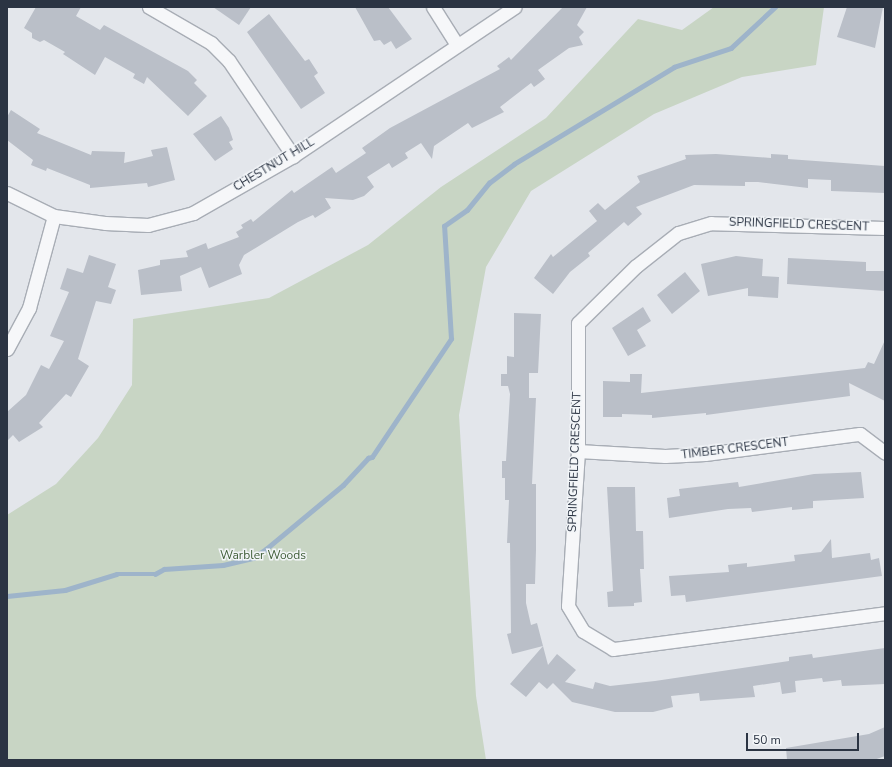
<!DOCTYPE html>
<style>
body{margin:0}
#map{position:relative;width:892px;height:767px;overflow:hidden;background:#e3e6eb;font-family:"Nunito Sans",sans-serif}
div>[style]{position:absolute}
.green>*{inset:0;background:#c8d5c4}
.stream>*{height:4.5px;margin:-2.25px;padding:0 2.25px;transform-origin:2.25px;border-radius:2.25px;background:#9eb4ca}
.building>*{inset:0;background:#babfc8}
.roads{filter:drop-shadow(1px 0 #a8adb5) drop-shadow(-1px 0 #a8adb5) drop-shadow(0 1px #a8adb5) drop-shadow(0 -1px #a8adb5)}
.minor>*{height:13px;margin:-6.5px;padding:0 6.5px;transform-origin:6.5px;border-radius:6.5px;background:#f6f7f9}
span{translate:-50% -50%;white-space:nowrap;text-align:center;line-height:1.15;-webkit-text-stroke:3px #f2f5f8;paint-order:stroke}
.street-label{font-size:12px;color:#2b3443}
.park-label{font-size:12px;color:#405e38}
.frame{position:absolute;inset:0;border:8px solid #2b3443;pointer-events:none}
.scale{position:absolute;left:746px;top:733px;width:113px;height:18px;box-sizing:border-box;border:2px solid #2b3443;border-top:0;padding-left:5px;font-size:12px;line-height:14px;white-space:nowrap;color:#2b3443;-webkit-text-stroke:3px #f2f5f8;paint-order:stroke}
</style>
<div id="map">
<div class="green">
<i style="clip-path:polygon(714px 7px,824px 7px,816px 65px,742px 77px,654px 114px,531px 191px,486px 267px,459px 415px,476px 696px,486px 760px,7px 760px,7px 515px,56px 484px,98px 438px,132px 385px,133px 319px,269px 298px,368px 245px,441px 187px,546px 118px,638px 19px,682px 30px)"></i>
</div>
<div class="stream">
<i style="left:7px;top:596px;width:58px;rotate:-5.9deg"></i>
<i style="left:65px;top:590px;width:54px;rotate:-17.1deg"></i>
<i style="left:117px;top:574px;width:38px"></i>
<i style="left:155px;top:574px;width:10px;rotate:-29deg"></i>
<i style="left:164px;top:569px;width:59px;rotate:-3.9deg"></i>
<i style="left:223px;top:565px;width:31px;rotate:-13deg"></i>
<i style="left:253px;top:558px;width:16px;rotate:-35deg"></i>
<i style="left:266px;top:549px;width:100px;rotate:-39.7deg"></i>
<i style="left:343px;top:485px;width:37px;rotate:-47deg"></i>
<i style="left:368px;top:458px;width:4px;rotate:-14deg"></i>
<i style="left:372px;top:457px;width:142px;rotate:-56.2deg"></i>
<i style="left:451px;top:339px;width:113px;rotate:-93.5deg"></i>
<i style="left:444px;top:226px;width:28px;rotate:-35deg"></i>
<i style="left:467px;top:210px;width:35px;rotate:-51deg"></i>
<i style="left:489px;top:183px;width:31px;rotate:-37deg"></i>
<i style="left:514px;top:164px;width:187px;rotate:-31.2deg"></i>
<i style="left:674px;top:67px;width:60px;rotate:-18.4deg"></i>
<i style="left:731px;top:48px;width:60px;rotate:-43deg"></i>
</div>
<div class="building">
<i style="clip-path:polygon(36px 7px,81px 7px,76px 16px,100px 30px,104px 25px,188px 71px,197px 80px,194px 83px,207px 96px,188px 116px,147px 77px,144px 84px,133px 78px,135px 74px,105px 57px,95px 75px,63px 54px,65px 52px,44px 40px,40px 42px,32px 38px,32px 33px,24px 28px)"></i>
<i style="clip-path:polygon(213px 7px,251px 7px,239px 25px)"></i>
<i style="clip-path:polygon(355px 7px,388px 7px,412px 39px,396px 49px,391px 41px,384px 45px,380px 40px,374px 41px)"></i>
<i style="clip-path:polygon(563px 7px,587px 7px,577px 25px,584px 32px,579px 37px,583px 45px,569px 48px,538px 70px,545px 79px,534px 87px,531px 83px,500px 107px,504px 112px,472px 128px,468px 123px,434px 146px,432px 159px,421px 143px,405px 153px,408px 158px,392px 168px,389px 163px,367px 177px,374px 187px,364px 196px,353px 200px,325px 198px,331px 208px,315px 218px,313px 215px,298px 222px,244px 255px,239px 265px,242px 274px,209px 288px,201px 267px,180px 276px,182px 291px,141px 295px,138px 270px,160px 265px,160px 260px,188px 257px,186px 251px,206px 243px,208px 249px,239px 237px,236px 232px,243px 228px,241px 225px,251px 219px,253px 222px,292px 190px,294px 193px,332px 167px,336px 173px,366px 153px,362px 148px,390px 128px,500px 69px,497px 66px,509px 57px,511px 60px)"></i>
<i style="clip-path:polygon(847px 7px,883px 7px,875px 48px,837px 37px)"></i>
<i style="clip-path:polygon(269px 14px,305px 61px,309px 59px,318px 73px,314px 76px,325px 93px,301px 109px,247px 32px)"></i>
<i style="clip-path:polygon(11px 110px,40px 129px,37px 133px,91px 155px,92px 151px,125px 152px,124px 163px,153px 156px,151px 150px,167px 147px,175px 180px,148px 187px,147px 183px,90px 188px,90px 185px,47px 168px,46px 171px,31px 165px,33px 160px,7px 140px,7px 117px)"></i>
<i style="clip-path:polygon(221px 116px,229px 128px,233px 140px,229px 142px,233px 149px,215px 161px,193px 134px)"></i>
<i style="clip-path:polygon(716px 154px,771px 158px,771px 154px,788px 155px,788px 159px,885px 166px,885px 193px,831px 191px,831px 180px,808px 179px,808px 188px,758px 182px,745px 182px,745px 186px,694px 185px,636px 207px,642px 214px,628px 226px,624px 222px,588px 253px,590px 256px,570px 272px,553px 294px,534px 278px,551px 254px,553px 257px,597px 221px,589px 211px,598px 203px,605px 210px,640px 182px,637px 176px,686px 159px,685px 155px)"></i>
<i style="clip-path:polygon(89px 255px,116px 264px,108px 287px,116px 290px,111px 304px,96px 301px,78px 359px,89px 366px,71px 397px,66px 394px,39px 423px,43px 427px,19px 442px,13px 435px,7px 441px,7px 412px,26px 395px,41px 365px,49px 369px,64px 341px,50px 336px,69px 292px,60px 289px,67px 268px,83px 273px)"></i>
<i style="clip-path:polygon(736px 256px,763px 259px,762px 276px,779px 277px,778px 298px,748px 296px,748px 288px,708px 296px,701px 264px)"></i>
<i style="clip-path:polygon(788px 258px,866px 262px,866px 271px,885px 271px,885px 291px,787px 284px)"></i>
<i style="clip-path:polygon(685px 272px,700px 291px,672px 314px,657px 295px)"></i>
<i style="clip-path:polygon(643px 307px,651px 321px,637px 330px,646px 346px,628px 356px,612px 328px)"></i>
<i style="clip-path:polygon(514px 313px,541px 314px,538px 373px,529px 373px,529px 398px,536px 398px,532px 484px,536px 484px,536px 550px,535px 584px,526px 584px,526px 603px,531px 625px,537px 623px,543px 646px,512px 654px,507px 634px,511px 633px,510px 543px,507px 543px,509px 500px,505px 500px,505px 478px,502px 478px,502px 461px,506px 461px,510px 394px,508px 386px,501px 386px,501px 374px,507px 374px,507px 356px,514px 357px)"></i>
<i style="clip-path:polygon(885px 340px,885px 401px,849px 383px,850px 396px,706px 415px,706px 413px,652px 418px,652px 415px,622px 414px,622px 417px,603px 417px,603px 381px,630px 382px,630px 374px,642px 374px,641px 393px,865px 368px,868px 362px,874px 364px)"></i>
<i style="clip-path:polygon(861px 472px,864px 498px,813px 501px,813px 508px,792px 510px,792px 507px,752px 512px,751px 508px,728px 509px,669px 518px,667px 498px,680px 496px,679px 489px,738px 482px,739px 487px,814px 474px)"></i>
<i style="clip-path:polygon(607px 487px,635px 487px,636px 531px,643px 531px,644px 569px,640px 569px,642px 602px,634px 603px,634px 606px,608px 607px,607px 592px,613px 591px)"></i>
<i style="clip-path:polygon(831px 539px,832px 558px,870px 553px,871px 560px,879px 558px,882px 576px,686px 602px,685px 595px,671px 596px,669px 576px,729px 572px,728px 565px,747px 563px,747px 567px,795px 561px,794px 555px,821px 552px)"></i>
<i style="clip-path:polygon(543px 646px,548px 665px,557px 654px,576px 670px,565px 682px,593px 689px,595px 682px,610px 686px,655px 681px,789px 661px,789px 657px,812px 654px,813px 658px,885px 648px,885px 684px,842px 686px,841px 680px,823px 682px,822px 678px,795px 681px,796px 692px,782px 694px,780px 682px,753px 686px,755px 697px,700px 701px,699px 693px,671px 696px,673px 707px,653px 712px,615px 712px,572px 702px,553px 683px,547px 689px,539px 682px,526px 697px,510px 684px)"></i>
<i style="clip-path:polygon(885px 727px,885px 756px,874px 760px,787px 760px,786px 748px,869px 734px)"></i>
</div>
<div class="roads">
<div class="minor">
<i style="left:149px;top:7px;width:72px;rotate:30.1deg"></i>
<i style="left:211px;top:43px;width:25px;rotate:45deg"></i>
<i style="left:229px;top:61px;width:115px;rotate:56deg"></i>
<i style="left:433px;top:7px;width:45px;rotate:57.7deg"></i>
<i style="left:7px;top:193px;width:52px;rotate:26.1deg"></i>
<i style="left:54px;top:216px;width:51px;rotate:7.8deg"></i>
<i style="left:105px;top:223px;width:43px;rotate:2.7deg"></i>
<i style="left:148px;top:225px;width:47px;rotate:-14.9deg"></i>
<i style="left:193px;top:213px;width:115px;rotate:-29.7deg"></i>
<i style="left:293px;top:156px;width:267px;rotate:-33.9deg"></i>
<i style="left:885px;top:228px;width:174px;rotate:-178.4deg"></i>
<i style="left:711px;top:223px;width:34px;rotate:163deg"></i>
<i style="left:678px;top:233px;width:53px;rotate:141.8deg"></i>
<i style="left:636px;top:266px;width:81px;rotate:135.5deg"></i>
<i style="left:578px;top:323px;width:128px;rotate:90deg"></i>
<i style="left:578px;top:451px;width:155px;rotate:93.7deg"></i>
<i style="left:568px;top:606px;width:29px;rotate:59deg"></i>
<i style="left:583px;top:631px;width:35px;rotate:31deg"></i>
<i style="left:613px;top:649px;width:274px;rotate:-7.5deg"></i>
<i style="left:7px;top:349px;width:47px;rotate:-61.8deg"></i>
<i style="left:29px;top:308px;width:95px;rotate:-74.8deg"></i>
<i style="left:578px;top:451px;width:87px;rotate:3.3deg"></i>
<i style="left:665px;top:456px;width:40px;rotate:-2.9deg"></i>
<i style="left:705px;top:454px;width:156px;rotate:-7.4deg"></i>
<i style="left:860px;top:434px;width:31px;rotate:37deg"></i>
</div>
</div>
<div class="street-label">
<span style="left:274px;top:165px;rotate:-31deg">CHESTNUT HILL</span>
<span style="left:799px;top:225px;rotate:2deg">SPRINGFIELD CRESCENT</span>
<span style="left:735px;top:449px;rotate:-7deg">TIMBER CRESCENT</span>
<span style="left:575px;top:462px;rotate:-88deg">SPRINGFIELD CRESCENT</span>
</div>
<div class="park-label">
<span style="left:263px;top:556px">Warbler Woods</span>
</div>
<div class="frame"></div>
<div class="scale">50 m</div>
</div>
